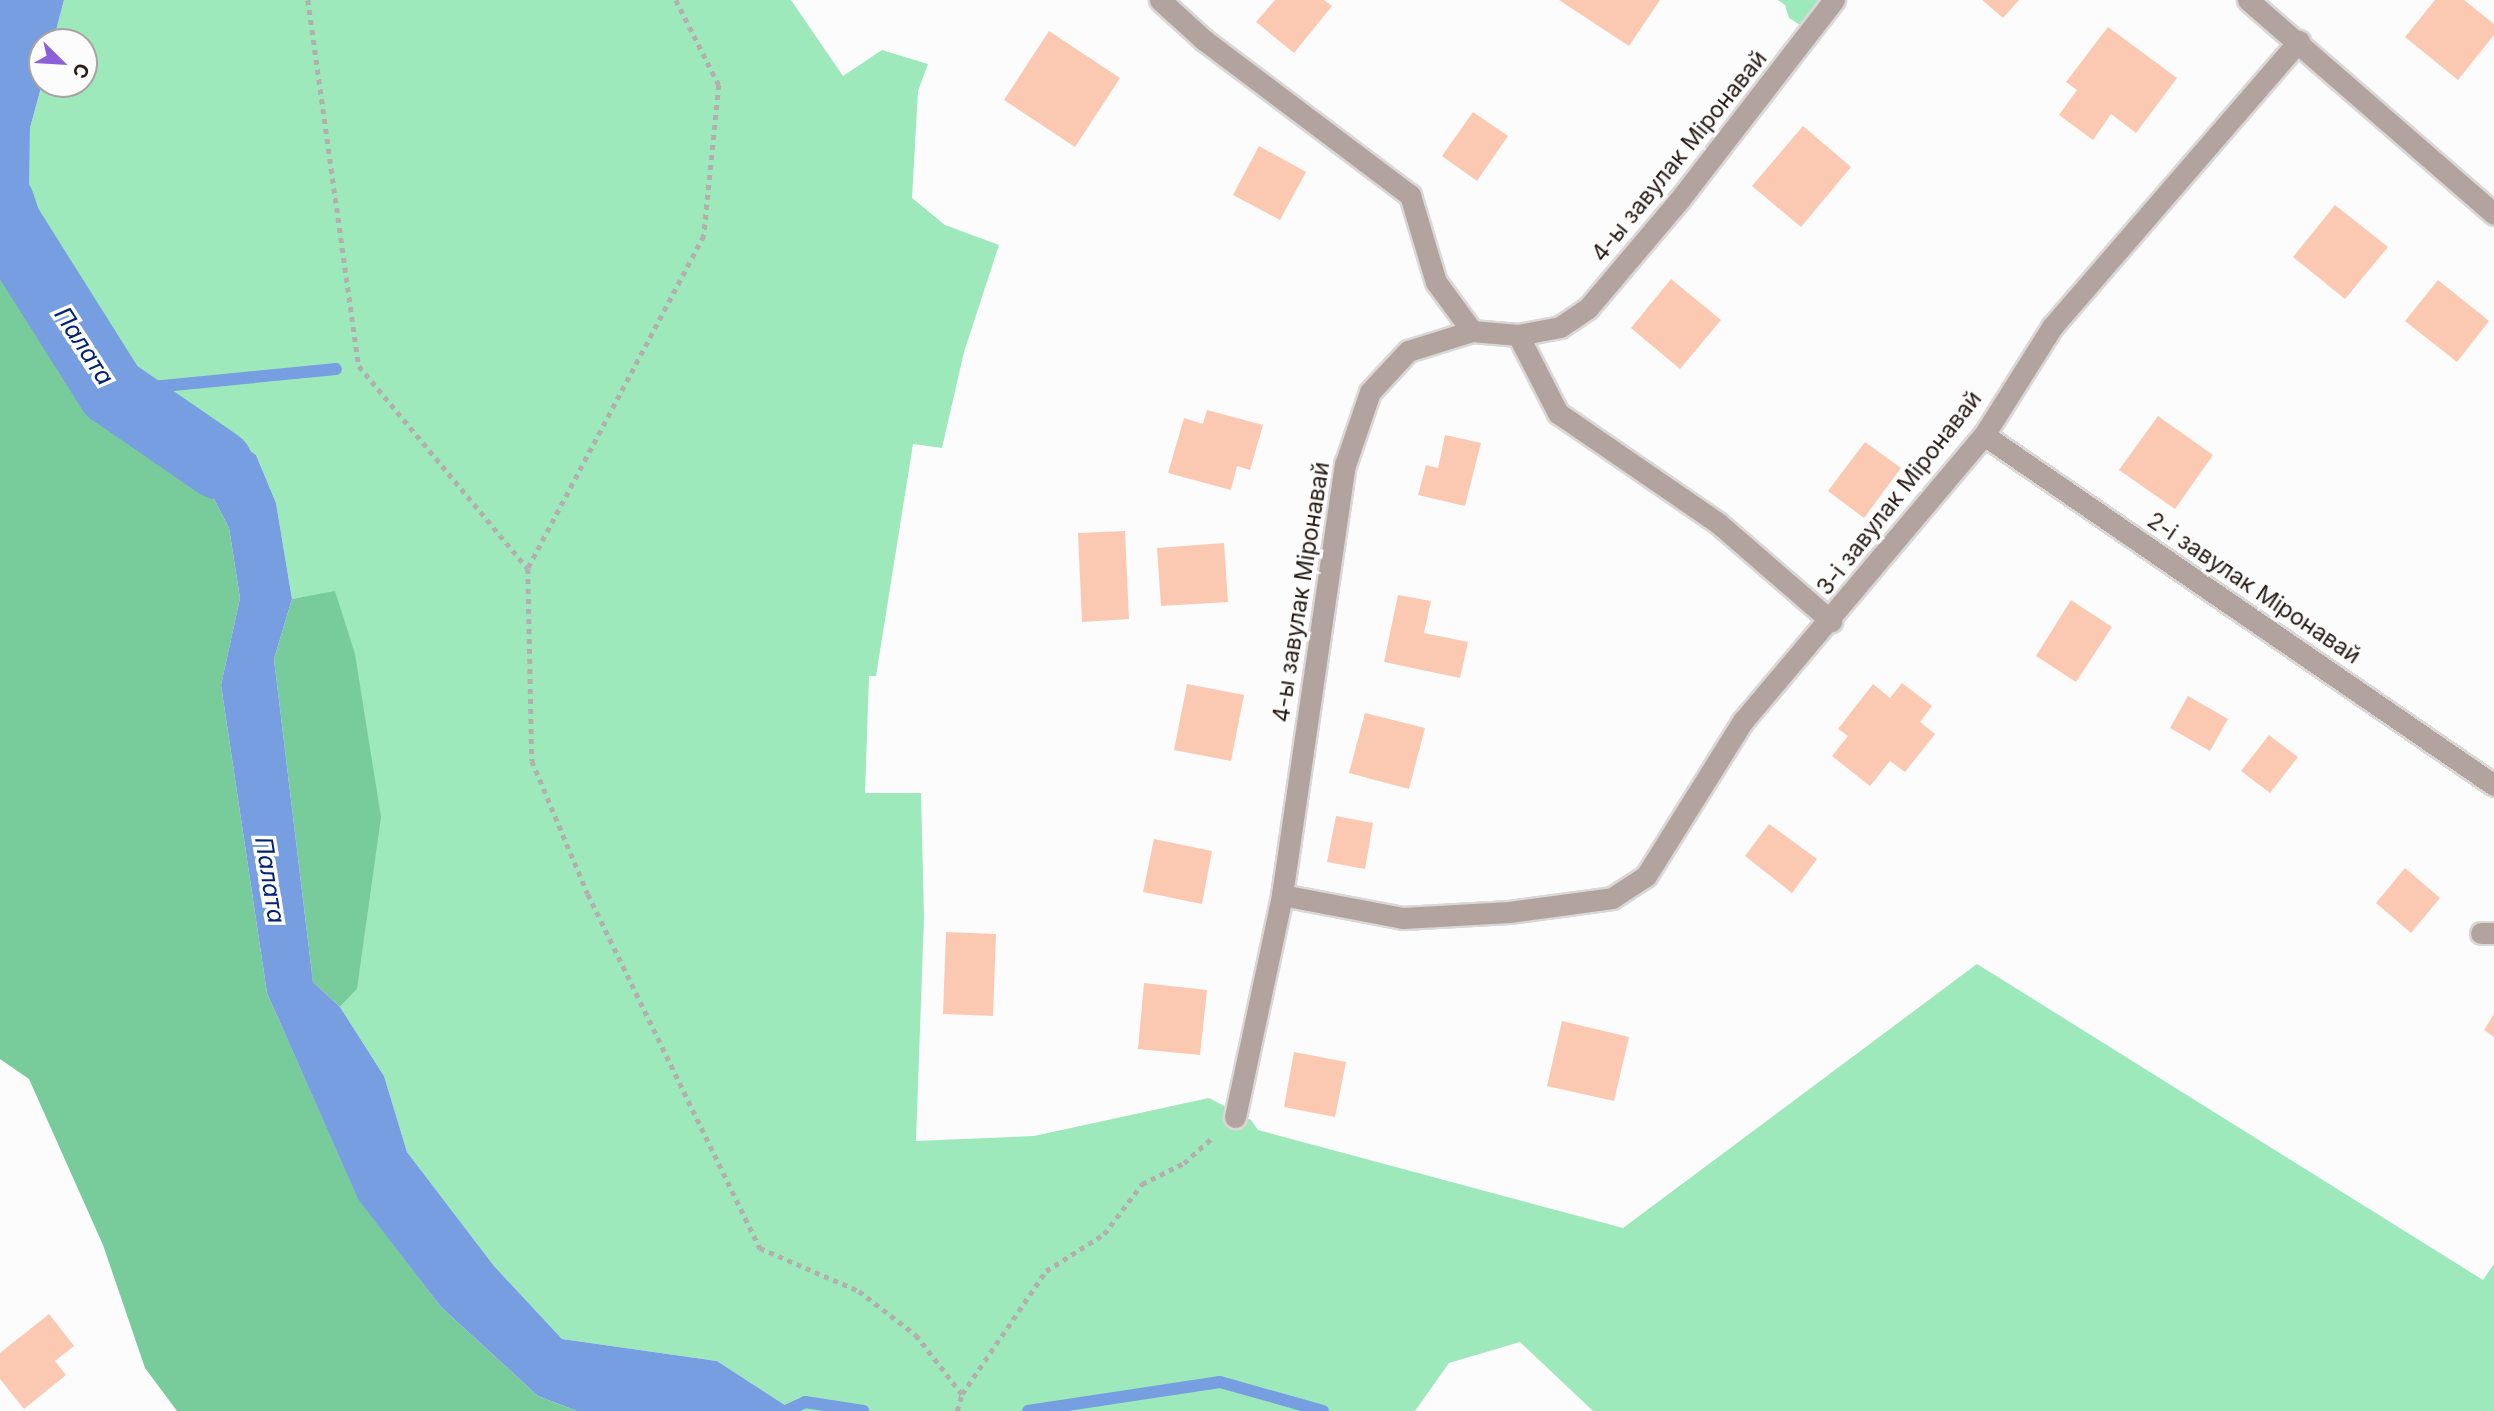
<!DOCTYPE html>
<meta charset="utf-8">
<style>
body{margin:0}
#map{position:relative;width:2494px;height:1411px;overflow:hidden;background:#fcfcfc;font-family:Inter,sans-serif}
div>[style]{position:absolute}
.green>*{inset:0;background:#9de9bb}
.forest>*{inset:0;background:#78cc9b}
.water>*{inset:0;background:#789ee2}
.stream>*{height:12px;margin:-6px;padding:0 6px;transform-origin:6px;border-radius:6px;background:#789ee2}
.river>*{height:70px;margin:-35px;padding:0 35px;transform-origin:35px;border-radius:35px;background:#789ee2}
.building>*{inset:0;background:#fbc9b1}
.path>*{height:4.5px;margin-top:-2.25px;transform-origin:0;background:repeating-linear-gradient(90deg,#b3afad 0 5px,transparent 0 10px)}
.roads{filter:drop-shadow(2px 0 #dad8d7) drop-shadow(-2px 0 #dad8d7) drop-shadow(0 2px #dad8d7) drop-shadow(0 -2px #dad8d7)}
.minor>*{height:21px;margin:-10.5px;padding:0 10.5px;transform-origin:10.5px;border-radius:10.5px;background:#b3a39e}
span{translate:-50% -50%;white-space:nowrap;text-align:center;line-height:1.15;-webkit-text-stroke:7px #fcfcfc;paint-order:stroke}
.street-label{font-size:23px;color:#291c16}
.water-label{font-size:24px;color:#002270;font-style:italic}
.north{position:absolute;left:28px;top:28px;width:70px;height:70px;box-sizing:border-box;background:#fcfcfc;border:2px solid #a8a2a0;border-radius:50%;rotate:114deg;font-size:19px;font-weight:700;line-height:28px;text-align:center;color:#291c16}
.north::after{content:'';display:block;margin:auto;width:24px;height:32px;background:#8d5fd8;clip-path:polygon(50% 0,100% 100%,50% 72%,0 100%)}
</style>
<div id="map">
<div class="green">
<i style="clip-path:polygon(64px 0,791px 0,843px 76px,882px 50px,928px 64px,918px 91px,912px 198px,945px 225px,999px 245px,964px 352px,942px 448px,913px 444px,876px 676px,869px 676px,865px 793px,921px 793px,924px 917px,916px 1141px,1034px 1136px,1209px 1098px,1251px 1120px,1258px 1130px,1623px 1228px,1977px 964px,2483px 1280px,2494px 1264px,2494px 1411px,1593px 1411px,1520px 1342px,1449px 1363px,1415px 1411px,794px 1411px,717px 1361px,562px 1339px,494px 1266px,407px 1152px,384px 1076px,340px 1007px,357px 989px,335px 592px,292px 599px,276px 503px,256px 455px,109px 347px,29px 206px,30px 128px,42px 84px,84px 84px,84px 42px,53px 42px)"></i>
<i style="clip-path:polygon(1778px 0,1818px 0,1800px 25px,1789px 18px,1785px 5px)"></i>
</div>
<div class="forest">
<i style="clip-path:polygon(0 253px,22px 290px,198px 468px,229px 528px,240px 598px,221px 685px,267px 993px,358px 1198px,441px 1307px,538px 1396px,577px 1411px,177px 1411px,145px 1368px,103px 1245px,29px 1079px,0 1059px)"></i>
<i style="clip-path:polygon(335px 591px,355px 654px,381px 817px,357px 989px,340px 1007px,313px 982px,274px 659px,292px 599px)"></i>
</div>
<div class="water">
<i style="clip-path:polygon(0 0,64px 0,53px 42px,42px 42px,42px 84px,30px 128px,29px 206px,109px 347px,256px 455px,276px 503px,292px 599px,274px 659px,313px 982px,340px 1007px,384px 1076px,407px 1152px,494px 1266px,562px 1339px,717px 1361px,794px 1411px,577px 1411px,538px 1396px,441px 1307px,358px 1199px,267px 993px,221px 685px,240px 598px,229px 528px,198px 468px,22px 290px,0 253px)"></i>
</div>
<div class="stream">
<i style="left:112px;top:391px;width:225px;rotate:-5.6deg"></i>
<i style="left:786px;top:1411px;width:21px;rotate:-25deg"></i>
<i style="left:805px;top:1402px;width:59px;rotate:8.8deg"></i>
<i style="left:1028px;top:1411px;width:194px;rotate:-8.6deg"></i>
<i style="left:1220px;top:1382px;width:107px;rotate:15.7deg"></i>
</div>
<div class="river">
<i style="left:0;top:204px;width:20px;rotate:72deg"></i>
<i style="left:6px;top:223px;width:199px;rotate:57.8deg"></i>
<i style="left:112px;top:391px;width:129px;rotate:34.6deg"></i>
</div>
<div class="building">
<i style="clip-path:polygon(1275px 0,1324px 0,1332px 6px,1294px 53px,1256px 22px)"></i>
<i style="clip-path:polygon(1559px 0,1660px 0,1629px 46px)"></i>
<i style="clip-path:polygon(1982px 0,2019px 0,2003px 18px)"></i>
<i style="clip-path:polygon(2435px 0,2464px 0,2494px 24px,2494px 35px,2458px 80px,2405px 37px)"></i>
<i style="clip-path:polygon(2108px 27px,2177px 78px,2136px 133px,2111px 114px,2093px 140px,2059px 115px,2077px 90px,2066px 82px)"></i>
<i style="clip-path:polygon(1049px 31px,1120px 78px,1075px 147px,1004px 100px)"></i>
<i style="clip-path:polygon(1473px 112px,1508px 136px,1477px 181px,1442px 156px)"></i>
<i style="clip-path:polygon(1803px 126px,1851px 167px,1801px 227px,1752px 186px)"></i>
<i style="clip-path:polygon(1259px 146px,1306px 172px,1280px 220px,1233px 195px)"></i>
<i style="clip-path:polygon(2335px 205px,2388px 247px,2345px 299px,2293px 257px)"></i>
<i style="clip-path:polygon(1671px 279px,1721px 320px,1680px 369px,1631px 328px)"></i>
<i style="clip-path:polygon(2438px 280px,2489px 321px,2457px 362px,2405px 321px)"></i>
<i style="clip-path:polygon(1207px 410px,1263px 425px,1250px 470px,1237px 466px,1231px 490px,1168px 473px,1184px 418px,1203px 424px)"></i>
<i style="clip-path:polygon(2158px 416px,2213px 455px,2175px 509px,2119px 470px)"></i>
<i style="clip-path:polygon(1445px 435px,1481px 443px,1465px 506px,1418px 495px,1426px 465px,1438px 468px)"></i>
<i style="clip-path:polygon(1865px 442px,1901px 468px,1864px 518px,1828px 491px)"></i>
<i style="clip-path:polygon(1125px 531px,1129px 619px,1082px 622px,1078px 533px)"></i>
<i style="clip-path:polygon(1224px 543px,1228px 602px,1161px 606px,1157px 548px)"></i>
<i style="clip-path:polygon(1398px 595px,1431px 601px,1424px 633px,1468px 642px,1460px 678px,1384px 662px)"></i>
<i style="clip-path:polygon(2071px 600px,2112px 627px,2076px 682px,2036px 656px)"></i>
<i style="clip-path:polygon(1902px 683px,1932px 706px,1920px 722px,1935px 734px,1905px 772px,1890px 761px,1870px 786px,1832px 756px,1848px 736px,1838px 729px,1873px 684px,1890px 698px)"></i>
<i style="clip-path:polygon(1187px 684px,1244px 695px,1231px 761px,1174px 750px)"></i>
<i style="clip-path:polygon(2188px 696px,2228px 719px,2210px 751px,2170px 728px)"></i>
<i style="clip-path:polygon(1365px 713px,1425px 728px,1409px 789px,1349px 773px)"></i>
<i style="clip-path:polygon(2269px 735px,2298px 757px,2270px 793px,2241px 771px)"></i>
<i style="clip-path:polygon(1336px 816px,1373px 823px,1365px 869px,1327px 862px)"></i>
<i style="clip-path:polygon(1769px 824px,1817px 859px,1792px 893px,1745px 856px)"></i>
<i style="clip-path:polygon(1154px 839px,1212px 851px,1202px 904px,1143px 892px)"></i>
<i style="clip-path:polygon(2405px 868px,2440px 898px,2411px 933px,2376px 903px)"></i>
<i style="clip-path:polygon(946px 932px,996px 934px,993px 1016px,943px 1014px)"></i>
<i style="clip-path:polygon(1144px 983px,1207px 990px,1200px 1055px,1138px 1049px)"></i>
<i style="clip-path:polygon(2494px 1014px,2494px 1037px,2484px 1030px)"></i>
<i style="clip-path:polygon(1562px 1021px,1629px 1037px,1614px 1101px,1547px 1086px)"></i>
<i style="clip-path:polygon(1294px 1052px,1346px 1062px,1335px 1117px,1284px 1107px)"></i>
<i style="clip-path:polygon(49px 1314px,74px 1346px,55px 1361px,66px 1375px,24px 1409px,0 1379px,0 1353px)"></i>
</div>
<div class="path">
<i style="left:308px;top:0;width:370px;rotate:82.1deg"></i>
<i style="left:359px;top:366px;width:264px;rotate:50.2deg"></i>
<i style="left:676px;top:0;width:95px;rotate:63.2deg"></i>
<i style="left:719px;top:85px;width:152px;rotate:95.7deg"></i>
<i style="left:704px;top:236px;width:377px;rotate:117.9deg"></i>
<i style="left:528px;top:569px;width:192px;rotate:88.8deg"></i>
<i style="left:532px;top:761px;width:144px;rotate:67.2deg"></i>
<i style="left:588px;top:894px;width:394px;rotate:64.1deg"></i>
<i style="left:760px;top:1248px;width:108px;rotate:23.5deg"></i>
<i style="left:859px;top:1291px;width:72px;rotate:37.7deg"></i>
<i style="left:916px;top:1335px;width:75px;rotate:52.1deg"></i>
<i style="left:957px;top:1411px;width:18px;rotate:-74deg"></i>
<i style="left:962px;top:1394px;width:149px;rotate:-55.7deg"></i>
<i style="left:1046px;top:1271px;width:69px;rotate:-32.5deg"></i>
<i style="left:1104px;top:1234px;width:63px;rotate:-52.8deg"></i>
<i style="left:1142px;top:1184px;width:47px;rotate:-26.6deg"></i>
<i style="left:1184px;top:1163px;width:39px;rotate:-42deg"></i>
</div>
<div class="roads">
<div class="minor">
<i style="left:1160px;top:0;width:59px;rotate:42.3deg"></i>
<i style="left:1204px;top:40px;width:258px;rotate:37deg"></i>
<i style="left:1410px;top:195px;width:91px;rotate:73.4deg"></i>
<i style="left:1436px;top:282px;width:61px;rotate:53.7deg"></i>
<i style="left:2248px;top:0;width:326px;rotate:41deg"></i>
<i style="left:1518px;top:335px;width:88px;rotate:62.9deg"></i>
<i style="left:1558px;top:413px;width:194px;rotate:34.5deg"></i>
<i style="left:1718px;top:523px;width:150px;rotate:40.9deg"></i>
<i style="left:1984px;top:435px;width:619px;rotate:34.46deg"></i>
<i style="left:1282px;top:895px;width:123px;rotate:10.8deg"></i>
<i style="left:1403px;top:918px;width:106px;rotate:-3.2deg"></i>
<i style="left:1509px;top:912px;width:104px;rotate:-7.7deg"></i>
<i style="left:1612px;top:898px;width:40px;rotate:-32.9deg"></i>
<i style="left:1646px;top:876px;width:183px;rotate:-58deg"></i>
<i style="left:1743px;top:721px;width:374px;rotate:-49.9deg"></i>
<i style="left:1984px;top:435px;width:128px;rotate:-57.8deg"></i>
<i style="left:2052px;top:327px;width:378px;rotate:-49.2deg"></i>
<i style="left:2481px;top:933px;width:13px"></i>
<i style="left:1235px;top:1117px;width:227px;rotate:-78deg"></i>
<i style="left:1282px;top:895px;width:435px;rotate:-81.7deg"></i>
<i style="left:1345px;top:465px;width:77px;rotate:-71.1deg"></i>
<i style="left:1370px;top:392px;width:56px;rotate:-47.2deg"></i>
<i style="left:1408px;top:351px;width:67px;rotate:-17.4deg"></i>
<i style="left:1472px;top:331px;width:46px;rotate:5deg"></i>
<i style="left:1518px;top:335px;width:43px;rotate:-10.8deg"></i>
<i style="left:1560px;top:327px;width:34px;rotate:-34deg"></i>
<i style="left:1588px;top:308px;width:143px;rotate:-49.8deg"></i>
<i style="left:1680px;top:199px;width:252px;rotate:-52.3deg"></i>
</div>
</div>
<div class="street-label">
<span style="left:1679px;top:156px;rotate:-51deg">4-ы завулак Міронавай</span>
<span style="left:1899px;top:493px;rotate:-52deg">3-і завулак Міронавай</span>
<span style="left:2254px;top:588px;rotate:34deg">2-і завулак Міронавай</span>
<span style="left:1301px;top:592px;rotate:-81deg">4-ы завулак Міронавай</span>
</div>
<div class="water-label">
<span style="left:84px;top:346px;rotate:57deg">Палата</span>
<span style="left:270px;top:880px;rotate:81deg">Палата</span>
</div>
<div class="north">С</div>
</div>
